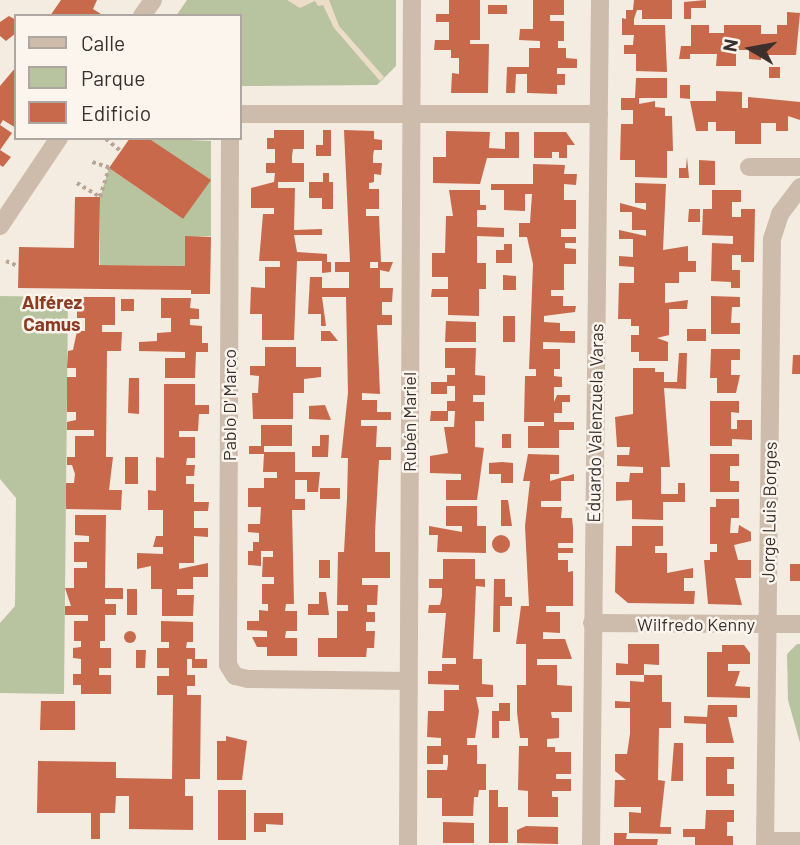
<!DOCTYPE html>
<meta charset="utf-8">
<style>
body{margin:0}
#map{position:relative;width:800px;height:845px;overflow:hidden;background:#f4ebe1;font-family:Barlow,sans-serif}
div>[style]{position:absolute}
.green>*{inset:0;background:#b8c4a0}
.plaza>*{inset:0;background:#ecdcc8}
.building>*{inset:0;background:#c8694b}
.round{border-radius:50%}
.path>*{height:3.5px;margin-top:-1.75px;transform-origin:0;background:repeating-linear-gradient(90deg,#b9a596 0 3.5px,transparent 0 7px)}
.street>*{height:18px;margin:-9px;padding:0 9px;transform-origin:9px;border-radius:9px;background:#cdbbac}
span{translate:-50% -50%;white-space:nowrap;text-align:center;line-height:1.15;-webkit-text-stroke:5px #fbf5ee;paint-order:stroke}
.street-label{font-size:18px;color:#3b302b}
.neighbourhood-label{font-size:19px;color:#8c3b22;font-weight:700}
.legend{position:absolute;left:14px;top:14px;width:228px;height:126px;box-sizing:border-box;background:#fbf5ee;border:2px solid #aea6a0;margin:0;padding:9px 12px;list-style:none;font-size:21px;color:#3b302b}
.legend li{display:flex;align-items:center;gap:14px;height:35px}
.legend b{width:35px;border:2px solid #aea6a0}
.north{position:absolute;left:716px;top:14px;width:70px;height:70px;-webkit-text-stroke:5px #fbf5ee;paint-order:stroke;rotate:280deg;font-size:19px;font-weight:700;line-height:28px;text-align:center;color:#3b302b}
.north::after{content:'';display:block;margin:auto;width:24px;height:32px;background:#3b302b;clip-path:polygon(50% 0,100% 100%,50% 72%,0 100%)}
</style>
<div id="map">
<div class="green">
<i style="clip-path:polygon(187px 0,396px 0,396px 66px,377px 85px,240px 86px,240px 16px,176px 16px)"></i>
<i style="clip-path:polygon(148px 138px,211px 141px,211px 236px,185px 237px,185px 266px,100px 265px,100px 197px,109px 168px,183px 219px)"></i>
<i style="clip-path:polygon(0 296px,68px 297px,64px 694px,0 693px,0 623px,15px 606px,16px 498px,0 479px)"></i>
<i style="clip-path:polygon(797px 644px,800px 644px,800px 743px,788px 700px,787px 654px)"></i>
</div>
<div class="plaza">
<i style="clip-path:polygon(287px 0,329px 0,339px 26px,384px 77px,380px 81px,334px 28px,323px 5px,318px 6px,315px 1px,300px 8px)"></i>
</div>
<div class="building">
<i style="clip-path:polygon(61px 0,97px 0,93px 9px,104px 16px,50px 16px)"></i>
<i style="clip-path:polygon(449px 0,480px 0,480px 40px,470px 40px,470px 44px,489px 44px,488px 93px,451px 93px,452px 73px,459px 74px,459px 58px,451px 58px,451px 50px,434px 50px,435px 40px,449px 40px,449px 22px,436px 22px,436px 14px,449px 14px)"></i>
<i style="clip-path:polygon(533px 0,564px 0,564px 15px,550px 15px,550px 21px,564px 21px,564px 41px,558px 41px,558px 48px,566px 48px,566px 58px,577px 59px,577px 68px,557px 68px,557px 74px,565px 74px,565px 85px,557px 85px,557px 94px,527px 93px,527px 74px,516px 74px,515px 93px,506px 93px,507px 67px,529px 67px,529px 48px,540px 48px,540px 41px,519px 40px,520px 29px,533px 29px)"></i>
<i style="clip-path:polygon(634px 0,672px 0,672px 19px,642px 19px,642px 10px,637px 10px,634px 19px,634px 25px,665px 25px,667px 72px,636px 71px,636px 54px,624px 54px,624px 45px,633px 45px,634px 35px,622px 35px,622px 18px,626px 19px,626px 10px,633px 10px)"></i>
<i style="clip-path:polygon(706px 0,706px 8px,691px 8px,691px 19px,684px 19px,684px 2px)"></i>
<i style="clip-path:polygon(488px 5px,507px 5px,507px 14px,488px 14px)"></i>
<i style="clip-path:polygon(787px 12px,800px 13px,796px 55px,761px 55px,761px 60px,749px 59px,749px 50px,736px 50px,736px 66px,716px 66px,717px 54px,690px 54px,690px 59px,679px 59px,681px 46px,691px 46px,691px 25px,709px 25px,709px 33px,724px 33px,724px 25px,761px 25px,761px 34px,777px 34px,777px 25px,787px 25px)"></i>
<i style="clip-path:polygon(9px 16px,16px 20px,16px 33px,6px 41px,0 36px,0 22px)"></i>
<i style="clip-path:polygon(16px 67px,16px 128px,3px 120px,0 125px,12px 133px,0 150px,11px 157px,3px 167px,0 165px,0 86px)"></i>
<i style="clip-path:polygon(769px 67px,780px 67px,780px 78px,769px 78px)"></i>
<i style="clip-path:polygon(636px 78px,667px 78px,667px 98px,639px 98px,639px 104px,655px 101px,655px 107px,665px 108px,665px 116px,672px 116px,673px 151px,667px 151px,667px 178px,635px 177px,635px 160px,620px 160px,621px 124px,633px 124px,633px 110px,621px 110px,621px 98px,635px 98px)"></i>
<i style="clip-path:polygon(680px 85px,690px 85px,690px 99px,680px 98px)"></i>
<i style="clip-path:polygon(716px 91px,742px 92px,742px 108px,748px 108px,748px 97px,800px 102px,800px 120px,788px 116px,788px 131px,776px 131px,776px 123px,761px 123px,761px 144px,735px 144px,735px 131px,716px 131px,716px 122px,708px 122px,708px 131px,696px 131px,690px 101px,716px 101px)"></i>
<i style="clip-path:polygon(274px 130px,304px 130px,304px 149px,293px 149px,292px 156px,292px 163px,304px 163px,304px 182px,278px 182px,278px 188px,295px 188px,294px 230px,322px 229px,322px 235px,294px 235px,297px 252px,327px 254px,327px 262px,331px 262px,331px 272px,322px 273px,322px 261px,297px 261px,294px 340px,262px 340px,262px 314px,250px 314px,251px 287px,265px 288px,265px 267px,280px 267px,280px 261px,259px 261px,263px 214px,274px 214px,274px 208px,251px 208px,251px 188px,274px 182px,275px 173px,266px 173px,266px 163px,275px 163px,275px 149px,267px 149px,267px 138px,274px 138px)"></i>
<i style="clip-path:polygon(323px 130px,331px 130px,331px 156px,316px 156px,316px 145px,323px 145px)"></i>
<i style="clip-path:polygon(344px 130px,374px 131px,374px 139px,382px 140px,382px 150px,374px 150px,373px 156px,373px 163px,382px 163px,381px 175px,374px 174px,374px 182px,369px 183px,369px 189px,379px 189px,379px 209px,366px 209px,366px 216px,379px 216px,381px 262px,370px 262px,370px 268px,378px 268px,378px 262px,393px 262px,389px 272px,380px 270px,380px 288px,393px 288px,392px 302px,382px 302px,382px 315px,392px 315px,392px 325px,377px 325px,380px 394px,362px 393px,362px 400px,377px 400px,377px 412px,391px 412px,391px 420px,361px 420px,361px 426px,377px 426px,376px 447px,391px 447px,391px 460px,379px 460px,375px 532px,375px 552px,390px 552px,390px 578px,362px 578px,362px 585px,378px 585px,377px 605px,367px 605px,367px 612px,375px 612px,375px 622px,366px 622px,366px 631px,375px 631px,374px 648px,367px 648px,366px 657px,318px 657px,318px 638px,337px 638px,337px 611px,348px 611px,348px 605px,337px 605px,338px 552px,344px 552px,347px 499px,348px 458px,341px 458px,348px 393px,346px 297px,322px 297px,326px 326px,321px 326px,321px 314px,308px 314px,310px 277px,322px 277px,322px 288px,349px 288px,349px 272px,335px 272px,335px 262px,350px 262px)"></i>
<i style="clip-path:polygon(446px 131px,490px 132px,489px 148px,505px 149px,505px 132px,519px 132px,519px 158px,487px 158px,480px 184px,433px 183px,433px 157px,446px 157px)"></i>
<i style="clip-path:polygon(534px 132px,566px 132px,575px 145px,567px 145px,567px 158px,559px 158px,559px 152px,552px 152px,552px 158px,534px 158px)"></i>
<i style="clip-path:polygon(130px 138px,148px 138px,211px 180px,183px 219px,109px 168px)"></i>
<i style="clip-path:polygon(687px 157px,689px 178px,679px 178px,679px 168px,686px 168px)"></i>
<i style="clip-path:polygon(699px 160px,715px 161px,715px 185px,699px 185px)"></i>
<i style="clip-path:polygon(533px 164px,565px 165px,564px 174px,577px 174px,576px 185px,564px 184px,564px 200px,576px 200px,576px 229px,561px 229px,561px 237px,576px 237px,576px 243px,565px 243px,565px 248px,576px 249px,576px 264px,564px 264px,564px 290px,551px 290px,551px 296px,563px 296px,563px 306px,576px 306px,575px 312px,544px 316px,544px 322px,560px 323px,560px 331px,575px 331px,575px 343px,543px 342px,543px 349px,560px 349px,560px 369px,554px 369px,554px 376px,562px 377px,562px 387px,554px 387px,554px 402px,557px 395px,570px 395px,570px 402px,562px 402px,562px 413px,554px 413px,554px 422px,574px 422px,574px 430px,559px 430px,559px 448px,528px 448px,528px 426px,544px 426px,544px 422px,524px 422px,525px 376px,536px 376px,536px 369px,529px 369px,533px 264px,527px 237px,519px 237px,519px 223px,530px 223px,532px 194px,525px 194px,525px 211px,504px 210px,504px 190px,491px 190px,491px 184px,533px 184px)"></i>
<i style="clip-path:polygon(323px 173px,329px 173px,329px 182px,333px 182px,333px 209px,322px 209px,322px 198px,309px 198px,309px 182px,323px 182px)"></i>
<i style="clip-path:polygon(635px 183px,666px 184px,663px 250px,688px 246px,688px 261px,696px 261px,696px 272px,679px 272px,679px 283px,665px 283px,665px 303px,688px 300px,687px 309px,669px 309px,669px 335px,657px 338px,668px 342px,668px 361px,639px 361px,639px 352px,631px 352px,631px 335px,639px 335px,639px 326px,631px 326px,631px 319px,618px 319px,619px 283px,634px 283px,634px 267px,619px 266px,619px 256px,633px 257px,633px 239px,619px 239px,619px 230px,646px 236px,646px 230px,632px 230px,632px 212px,620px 212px,620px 203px,646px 210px,646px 203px,635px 203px)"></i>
<i style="clip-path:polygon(449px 190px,480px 190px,480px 205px,486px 205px,486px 210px,477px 210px,477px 227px,504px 228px,504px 237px,477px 236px,477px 263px,486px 263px,486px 289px,479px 289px,479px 316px,448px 315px,448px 297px,431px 297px,432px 289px,448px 289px,448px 277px,432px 277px,432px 253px,445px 253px,446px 216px,453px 216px)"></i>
<i style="clip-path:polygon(712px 190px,741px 190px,741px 202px,732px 202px,732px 217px,741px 217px,741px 209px,755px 209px,754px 262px,741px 262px,741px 255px,732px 255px,732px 270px,740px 270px,740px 288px,731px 288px,731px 282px,711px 281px,712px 243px,733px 244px,733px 236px,702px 235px,703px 209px,712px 209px)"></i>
<i style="clip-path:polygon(75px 197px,100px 197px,99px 265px,185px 266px,185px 236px,211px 237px,210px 294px,191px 294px,191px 290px,18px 288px,19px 247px,74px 248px)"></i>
<i style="clip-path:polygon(689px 209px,700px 209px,700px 222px,688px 222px)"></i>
<i style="clip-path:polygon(504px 244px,512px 244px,512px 263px,496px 263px,496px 250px,504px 250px)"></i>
<i style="clip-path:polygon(503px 275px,516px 276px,516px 290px,503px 290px)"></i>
<i style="clip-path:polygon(711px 296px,740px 297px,740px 307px,732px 307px,731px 323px,740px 323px,740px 334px,711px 334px)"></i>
<i style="clip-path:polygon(68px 297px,115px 297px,115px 325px,102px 325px,102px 332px,122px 332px,121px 351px,107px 351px,106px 457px,113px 457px,109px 490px,122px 490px,121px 510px,66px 509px,66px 483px,74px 483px,75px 474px,72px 465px,67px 465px,67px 457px,75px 457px,75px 436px,94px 436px,94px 430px,67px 430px,67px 422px,76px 420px,76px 412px,67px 412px,67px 377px,76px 377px,76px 368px,67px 368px,68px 351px,73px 350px,77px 331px,85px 331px,85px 318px,77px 318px,77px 307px,68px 307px)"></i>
<i style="clip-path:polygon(161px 298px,191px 298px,190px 308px,199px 309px,199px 319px,190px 319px,190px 325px,202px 326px,202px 343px,208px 343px,208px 352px,196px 352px,195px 378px,165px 378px,165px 358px,185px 358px,185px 352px,139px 351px,139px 342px,157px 341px,157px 333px,171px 332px,171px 318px,161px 318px)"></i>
<i style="clip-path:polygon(121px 299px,134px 299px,134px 311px,121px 311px)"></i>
<i style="clip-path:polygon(503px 316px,515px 316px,515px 342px,503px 342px)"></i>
<i style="clip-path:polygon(446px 321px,476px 322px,476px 342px,445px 342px)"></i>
<i style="clip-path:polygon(687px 329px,706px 329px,706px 341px,687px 341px)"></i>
<i style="clip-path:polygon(321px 331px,330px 331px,338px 341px,321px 341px)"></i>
<i style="clip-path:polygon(265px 347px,296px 347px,296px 367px,321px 367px,321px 377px,304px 379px,304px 393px,293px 393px,293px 419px,253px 419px,252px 393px,258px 393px,259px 376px,250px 375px,250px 366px,265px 366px)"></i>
<i style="clip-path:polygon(445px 348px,476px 348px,475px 375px,485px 376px,485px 395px,473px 395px,473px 402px,484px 402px,484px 421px,475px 421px,475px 447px,484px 448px,477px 500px,446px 500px,446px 480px,461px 480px,461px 474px,430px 473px,430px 456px,448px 453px,444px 427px,454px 427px,455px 411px,447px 411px,447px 401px,455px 401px,455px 386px,447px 386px,447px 394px,431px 394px,431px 382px,447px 382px,447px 375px,455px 375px,455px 368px,445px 368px)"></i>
<i style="clip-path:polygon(711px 349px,740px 349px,740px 360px,731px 360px,731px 375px,740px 375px,736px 393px,717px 393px,717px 378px,710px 378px)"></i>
<i style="clip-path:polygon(679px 353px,687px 353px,686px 389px,664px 388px,670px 467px,661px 467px,661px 494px,678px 494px,678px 483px,685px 483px,685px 502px,663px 502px,663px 520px,632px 519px,632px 500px,616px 501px,616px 482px,629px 482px,630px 473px,643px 473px,643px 467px,617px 466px,617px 455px,629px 455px,630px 447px,617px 447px,615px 417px,633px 414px,633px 368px,655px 368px,655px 372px,664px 372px,664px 382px,677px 382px)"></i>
<i style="clip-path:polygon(793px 355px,800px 355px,800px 374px,792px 374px)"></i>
<i style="clip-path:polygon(129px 378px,139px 378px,139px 414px,128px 413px)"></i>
<i style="clip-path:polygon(164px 384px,195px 384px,195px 405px,209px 405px,209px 414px,199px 414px,198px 431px,179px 431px,179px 437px,195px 437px,195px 458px,187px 458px,186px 465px,195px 465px,194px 476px,186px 476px,186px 484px,194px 484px,194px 502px,209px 502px,208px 511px,194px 511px,194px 528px,208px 528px,208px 537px,194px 536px,194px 563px,179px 563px,179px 569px,208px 563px,208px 577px,193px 577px,193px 589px,177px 589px,177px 595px,194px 595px,193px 616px,162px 616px,162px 589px,151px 589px,151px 566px,137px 569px,137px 553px,163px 554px,163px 547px,153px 547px,156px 536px,163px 536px,163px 510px,148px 510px,148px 490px,156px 491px,156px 457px,164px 458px)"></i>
<i style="clip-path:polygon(710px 401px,739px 401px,739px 413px,731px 412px,731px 429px,737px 429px,737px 420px,752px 420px,752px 440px,732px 439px,732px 446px,710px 446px)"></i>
<i style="clip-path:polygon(325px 405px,331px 420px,309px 419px,309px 406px)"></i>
<i style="clip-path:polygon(431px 411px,448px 411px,448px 421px,430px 421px)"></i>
<i style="clip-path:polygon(261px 425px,292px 425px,292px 446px,264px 446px,264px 452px,295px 452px,295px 472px,320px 472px,318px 492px,307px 492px,307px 480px,295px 480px,295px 499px,305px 499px,305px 510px,292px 510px,294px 604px,286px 604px,285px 611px,297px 611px,297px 631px,286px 631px,285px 638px,297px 638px,297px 656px,267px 656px,267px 647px,257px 647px,252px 637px,267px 637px,267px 631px,247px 630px,247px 621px,259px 621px,259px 610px,268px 611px,268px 604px,262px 604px,262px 584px,274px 584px,274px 577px,262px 577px,263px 557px,273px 557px,273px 551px,261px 551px,261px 566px,248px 565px,248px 551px,253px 551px,253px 542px,259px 542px,259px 533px,248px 532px,248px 524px,260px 524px,261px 507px,248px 507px,248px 488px,264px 488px,264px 478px,277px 478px,277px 472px,263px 472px,264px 454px,249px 454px,249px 446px,261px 446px)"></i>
<i style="clip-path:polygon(502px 434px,511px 434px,511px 448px,502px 448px)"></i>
<i style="clip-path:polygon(320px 435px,329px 435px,328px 457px,312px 457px,312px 446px,320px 446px)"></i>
<i style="clip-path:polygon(528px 454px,559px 455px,559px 474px,550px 474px,550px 481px,574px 474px,574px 481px,561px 481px,561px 501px,541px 501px,541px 507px,562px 507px,561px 518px,572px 518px,573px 527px,573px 543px,558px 543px,558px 548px,573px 548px,573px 553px,558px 553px,558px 560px,568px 560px,568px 572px,573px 571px,573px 606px,546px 606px,546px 612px,560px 612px,560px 633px,543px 632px,543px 639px,565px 639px,572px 659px,537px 659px,537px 665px,557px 665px,557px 685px,572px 686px,572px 712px,551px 712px,552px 718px,559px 718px,559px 738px,547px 739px,547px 747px,555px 747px,555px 752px,571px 752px,571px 774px,556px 774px,556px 779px,571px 779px,571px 791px,552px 791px,552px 797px,558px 797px,558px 817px,528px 817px,528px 791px,518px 790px,519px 746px,528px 746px,528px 738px,520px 738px,517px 712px,517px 685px,526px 685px,526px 644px,516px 644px,521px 606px,529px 606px,525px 526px,530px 481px,523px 481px)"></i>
<i style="clip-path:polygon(710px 454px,739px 454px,739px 466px,730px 466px,730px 481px,739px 481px,739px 492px,710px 492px)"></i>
<i style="clip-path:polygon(125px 457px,138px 457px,138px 484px,125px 484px)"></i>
<i style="clip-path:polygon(502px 462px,513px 463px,513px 483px,501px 483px,501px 474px,489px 474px,489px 463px)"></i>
<i style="clip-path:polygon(320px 488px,340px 488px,340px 499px,320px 499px)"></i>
<i style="clip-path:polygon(716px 499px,739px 499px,739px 518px,731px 518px,730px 533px,738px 533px,739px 525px,751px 532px,751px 541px,734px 545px,738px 560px,751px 560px,751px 578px,735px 578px,742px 605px,708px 604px,704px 560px,710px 560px,710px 552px,717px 552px,717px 544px,710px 544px,710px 507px,716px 507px)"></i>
<i style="clip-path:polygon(501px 500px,508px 500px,512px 526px,501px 526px)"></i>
<i style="clip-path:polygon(446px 506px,477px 506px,477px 526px,486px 526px,486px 553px,437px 552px,438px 535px,429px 535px,429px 526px,462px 532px,462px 526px,446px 526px)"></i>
<i style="clip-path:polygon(75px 515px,106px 515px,105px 588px,123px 588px,123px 599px,105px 599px,105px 604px,116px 604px,116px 615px,105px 615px,105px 641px,100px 641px,100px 648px,111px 648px,111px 668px,99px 668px,99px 675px,111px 675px,111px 694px,81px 694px,81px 685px,73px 685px,73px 674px,81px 674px,81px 659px,73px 658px,73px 648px,81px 647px,81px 641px,74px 641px,74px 621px,88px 621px,88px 615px,65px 615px,65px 606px,71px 606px,65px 588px,74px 588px,74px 568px,87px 568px,87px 562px,74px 562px,74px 542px,89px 542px,89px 536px,75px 535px)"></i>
<i style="clip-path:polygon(632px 526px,663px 526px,663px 546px,655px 546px,655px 553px,667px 553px,667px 573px,693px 568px,693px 578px,684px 578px,684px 591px,695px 591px,694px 604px,628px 603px,615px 592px,616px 546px,632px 546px)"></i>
<i class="round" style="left:492px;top:535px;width:18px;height:18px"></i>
<i style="clip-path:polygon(443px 559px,475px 559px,475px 579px,485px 579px,485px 587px,476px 586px,473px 659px,482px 659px,482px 684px,493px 685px,493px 697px,476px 697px,479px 711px,475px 738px,467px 738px,467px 745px,477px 745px,477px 764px,486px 764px,486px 790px,479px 790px,478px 797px,474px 797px,473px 816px,442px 816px,442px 798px,427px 798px,427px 770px,447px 770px,448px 764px,448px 755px,443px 755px,443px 764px,427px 764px,427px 746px,441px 746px,441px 738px,427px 737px,428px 711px,444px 711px,444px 690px,459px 690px,459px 685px,428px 684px,428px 671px,442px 671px,442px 664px,456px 664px,456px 658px,442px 658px,446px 613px,428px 613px,429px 605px,440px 605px,442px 596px,442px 588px,429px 588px,429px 579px,443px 579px)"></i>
<i style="clip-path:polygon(319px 560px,330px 560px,330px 578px,319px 578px)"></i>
<i style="clip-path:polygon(790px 564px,800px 564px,800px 581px,790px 581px)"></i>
<i style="clip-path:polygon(494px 579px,505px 579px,505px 597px,512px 597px,512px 606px,500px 606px,500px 632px,493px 632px)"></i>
<i style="clip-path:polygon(127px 589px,137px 589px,137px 615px,127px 615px)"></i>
<i style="clip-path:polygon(319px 592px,326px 592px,329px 615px,308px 615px,308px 604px,319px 604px)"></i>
<i style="clip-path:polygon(161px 621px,193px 622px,193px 642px,187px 642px,186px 648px,195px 648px,195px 659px,207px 659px,207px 668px,192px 668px,192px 659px,187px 659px,187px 675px,195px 675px,195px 686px,187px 686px,187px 695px,201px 695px,200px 779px,185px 779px,185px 796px,193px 796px,193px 830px,129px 829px,129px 796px,116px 796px,115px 813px,100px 813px,100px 839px,91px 839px,91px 813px,37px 813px,38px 761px,116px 762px,116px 778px,172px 779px,173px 695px,157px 695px,157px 676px,169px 676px,169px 668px,157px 668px,157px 648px,169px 648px,169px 642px,161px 642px)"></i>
<i class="round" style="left:124px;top:631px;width:12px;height:12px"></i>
<i style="clip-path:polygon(628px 644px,659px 644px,659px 665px,644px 664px,644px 675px,616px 675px,616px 663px,628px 664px)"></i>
<i style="clip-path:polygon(722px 645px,744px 645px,750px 653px,750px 664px,728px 664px,728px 671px,740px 671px,735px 686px,750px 687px,750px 698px,707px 697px,707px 652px,722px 652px)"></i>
<i style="clip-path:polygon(136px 650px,146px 650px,145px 668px,136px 668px)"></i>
<i style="clip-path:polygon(644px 675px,662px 675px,662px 702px,671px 702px,671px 728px,659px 728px,658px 780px,665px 781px,660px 827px,671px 827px,671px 834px,629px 833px,629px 812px,641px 813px,641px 807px,614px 807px,615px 780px,626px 780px,615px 771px,615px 754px,627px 754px,630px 734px,630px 708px,615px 708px,615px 701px,630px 702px,630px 681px,644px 682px)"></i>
<i style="clip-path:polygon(41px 701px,75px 701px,75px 730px,40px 730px)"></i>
<i style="clip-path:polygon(499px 703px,510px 703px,510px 721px,499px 721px,499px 738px,492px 738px,492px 711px,499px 711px)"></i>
<i style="clip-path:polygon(708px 705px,737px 705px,737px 717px,728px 717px,734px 743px,706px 743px,706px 724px,684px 723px,684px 716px,707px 717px)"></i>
<i style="clip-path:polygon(226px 736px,247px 741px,242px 780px,217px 780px,217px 741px,226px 741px)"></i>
<i style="clip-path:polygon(674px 743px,683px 743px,683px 781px,671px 781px)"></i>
<i style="clip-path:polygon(706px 757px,734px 757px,734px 769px,727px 769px,727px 784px,734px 784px,734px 796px,706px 796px)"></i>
<i style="clip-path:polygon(218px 790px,246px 790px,246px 840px,218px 840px)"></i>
<i style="clip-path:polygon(489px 790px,498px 790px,498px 807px,508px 807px,508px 843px,489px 843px)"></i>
<i style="clip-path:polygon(706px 810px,734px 810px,734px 822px,727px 822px,727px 836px,733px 836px,733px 845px,695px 845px,695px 837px,683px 837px,683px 829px,705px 829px)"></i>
<i style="clip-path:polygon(254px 813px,283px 813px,283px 825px,266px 824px,266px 832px,254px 832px)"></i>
<i style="clip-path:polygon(443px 822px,474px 823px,474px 843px,443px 843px)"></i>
<i style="clip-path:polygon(526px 826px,558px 827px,558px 844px,517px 843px,517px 830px)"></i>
<i style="clip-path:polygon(614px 833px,627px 833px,626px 839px,658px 839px,657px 845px,614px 845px)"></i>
</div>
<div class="path">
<i style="left:106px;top:139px;width:19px;rotate:39deg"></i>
<i style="left:77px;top:183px;width:27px;rotate:31deg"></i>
<i style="left:100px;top:197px;width:30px;rotate:-73deg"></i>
<i style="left:109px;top:168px;width:19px;rotate:-162deg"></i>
<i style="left:6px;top:261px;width:13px;rotate:23deg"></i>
</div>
<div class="street">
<i style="left:142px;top:16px;width:19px;rotate:-55deg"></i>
<i style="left:240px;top:114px;width:359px"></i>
<i style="left:230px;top:138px;width:527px;rotate:90.22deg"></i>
<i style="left:228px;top:665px;width:13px;rotate:58deg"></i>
<i style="left:235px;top:676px;width:13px;rotate:13deg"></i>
<i style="left:248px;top:679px;width:160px;rotate:0.7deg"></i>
<i style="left:749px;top:167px;width:51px"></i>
<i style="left:0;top:226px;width:106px;rotate:-56.2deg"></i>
<i style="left:592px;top:623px;width:208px;rotate:0.3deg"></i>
<i style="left:765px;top:841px;width:35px"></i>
<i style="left:408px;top:845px;width:845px;rotate:-89.73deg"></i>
<i style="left:591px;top:845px;width:845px;rotate:-89.39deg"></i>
<i style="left:765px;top:845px;width:606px;rotate:-89.34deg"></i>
<i style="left:772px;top:239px;width:26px;rotate:-72deg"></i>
<i style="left:780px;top:214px;width:34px;rotate:-53deg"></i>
</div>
<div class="street-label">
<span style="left:229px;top:405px;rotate:-90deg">Pablo D' Marco</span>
<span style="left:409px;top:422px;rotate:-90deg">Rubén Mariel</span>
<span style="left:595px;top:423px;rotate:-89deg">Eduardo Valenzuela Varas</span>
<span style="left:769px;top:512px;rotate:-89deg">Jorge Luis Borges</span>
<span style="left:696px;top:624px">Wilfredo Kenny</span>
</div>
<div class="neighbourhood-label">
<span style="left:52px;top:313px">Alférez<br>Camus</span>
</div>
<ul class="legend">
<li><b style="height:9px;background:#cdbbac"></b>Calle</li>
<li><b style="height:19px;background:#b8c4a0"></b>Parque</li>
<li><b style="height:19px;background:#c8694b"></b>Edificio</li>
</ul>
<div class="north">N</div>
</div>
